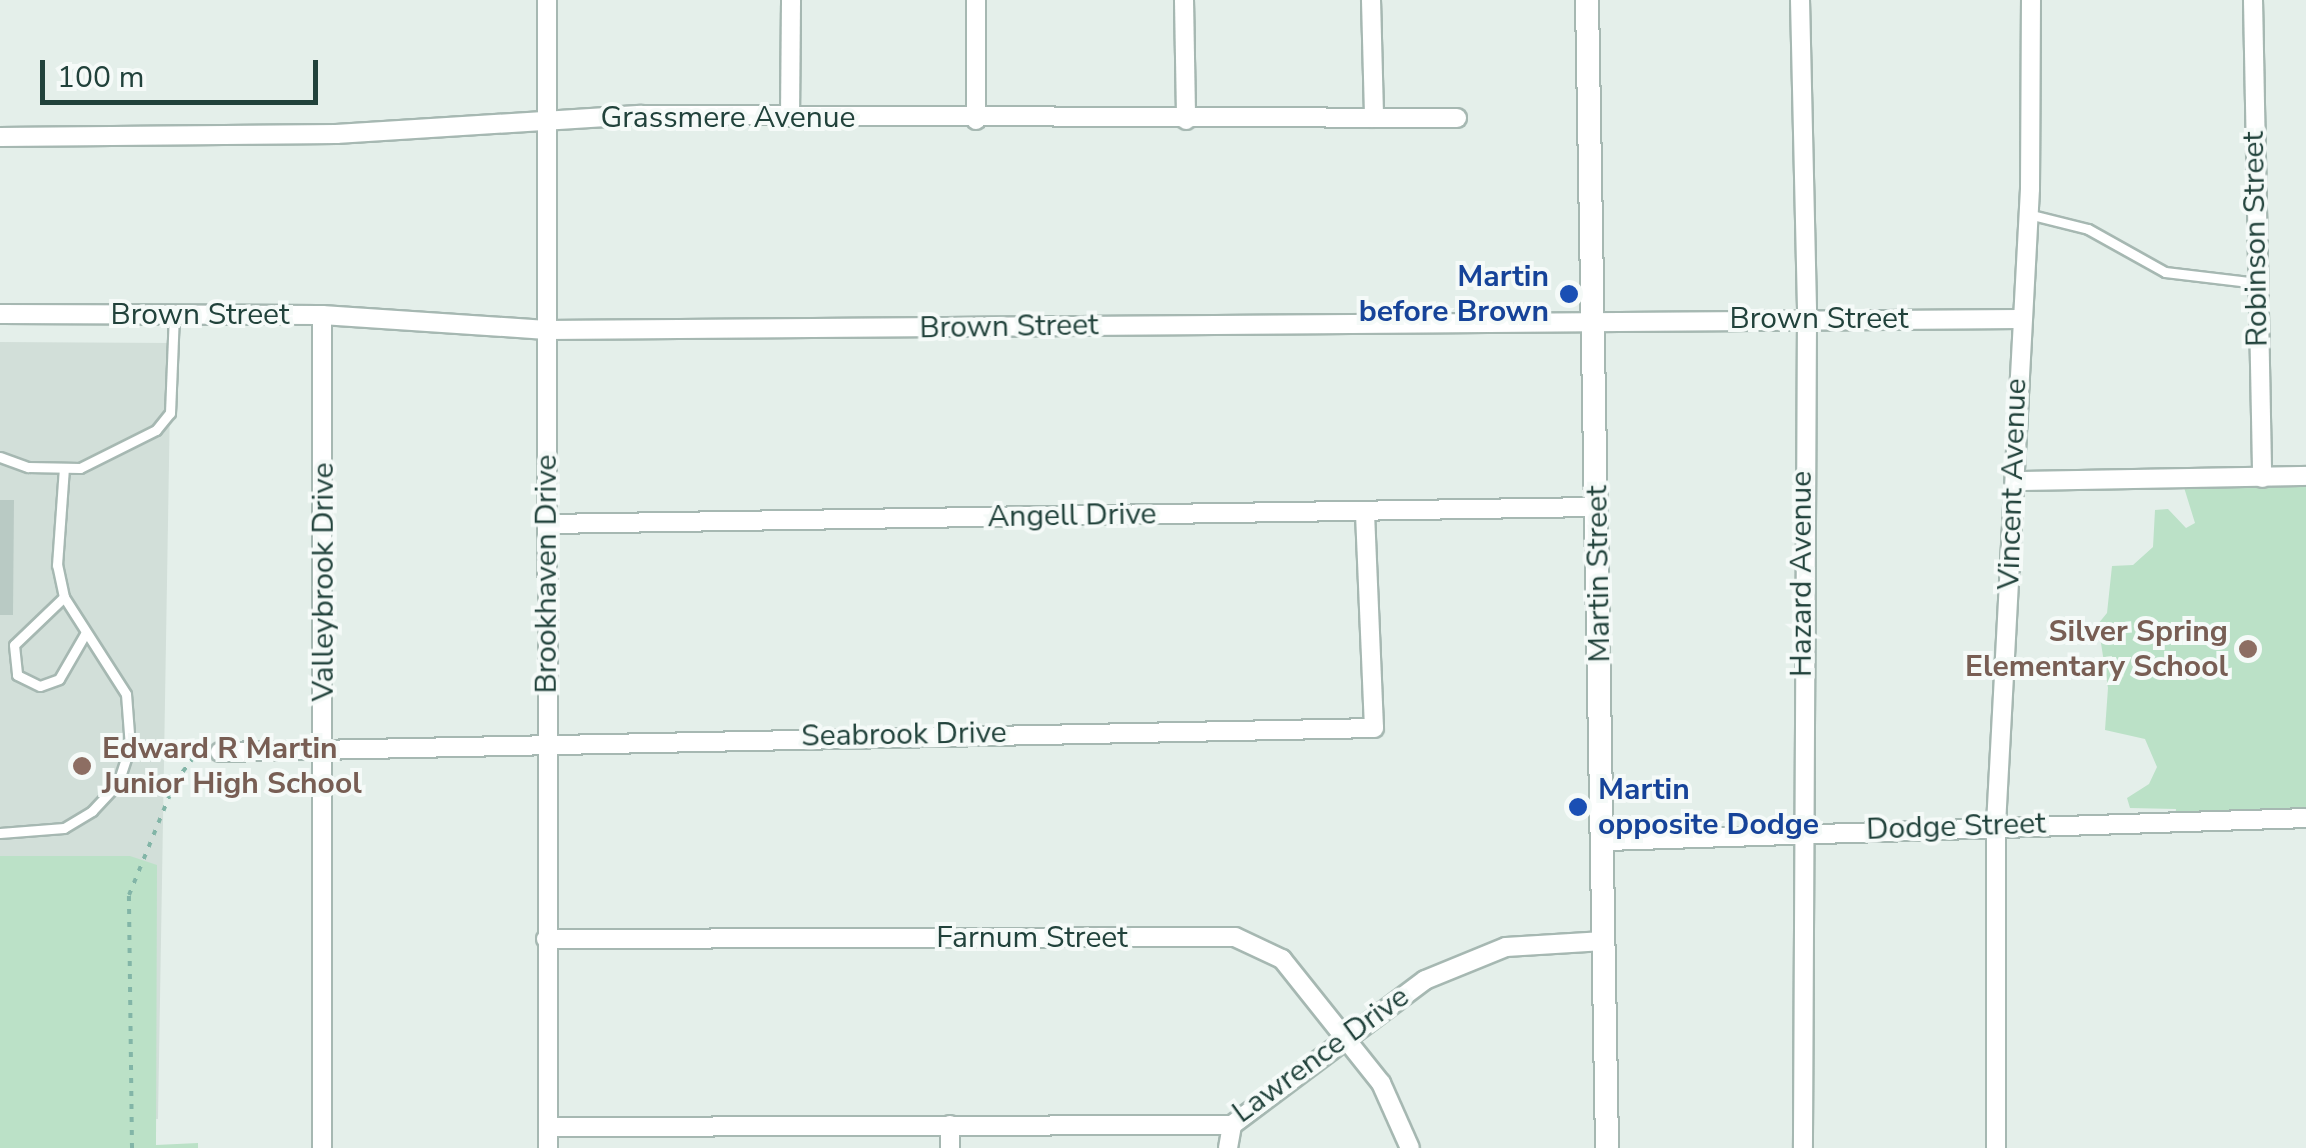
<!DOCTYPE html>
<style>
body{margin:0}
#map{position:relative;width:2306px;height:1148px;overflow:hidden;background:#e4efea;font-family:"Nunito Sans",sans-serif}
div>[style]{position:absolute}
.built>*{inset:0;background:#d2dfd9}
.green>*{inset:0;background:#bbe1c7}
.building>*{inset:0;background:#b9cac4}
.path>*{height:4px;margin-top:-2px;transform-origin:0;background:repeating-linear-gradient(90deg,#82b5a7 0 5px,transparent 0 13px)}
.roads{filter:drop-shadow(2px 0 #a6b8b2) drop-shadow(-2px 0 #a6b8b2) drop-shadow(0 2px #a6b8b2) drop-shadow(0 -2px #a6b8b2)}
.service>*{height:9px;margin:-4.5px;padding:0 4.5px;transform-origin:4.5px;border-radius:4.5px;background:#fff}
.minor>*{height:18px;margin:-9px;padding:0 9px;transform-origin:9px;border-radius:9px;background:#fff}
.tertiary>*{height:22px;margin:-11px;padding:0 11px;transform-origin:11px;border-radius:11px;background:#fff}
.dots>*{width:28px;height:28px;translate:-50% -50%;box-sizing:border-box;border:5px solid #f5faf8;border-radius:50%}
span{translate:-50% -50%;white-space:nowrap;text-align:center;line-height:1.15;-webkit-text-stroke:8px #f5faf8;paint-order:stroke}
.street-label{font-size:30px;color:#21423b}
.transit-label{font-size:30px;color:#164399;font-weight:700}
.right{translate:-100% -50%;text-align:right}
.left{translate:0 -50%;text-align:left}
.education-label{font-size:30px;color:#785e54;font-weight:700}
.scale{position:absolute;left:40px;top:60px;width:278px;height:45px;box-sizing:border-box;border:5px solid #21423b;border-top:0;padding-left:12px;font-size:30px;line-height:35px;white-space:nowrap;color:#21423b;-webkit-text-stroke:8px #f5faf8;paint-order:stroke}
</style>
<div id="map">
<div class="built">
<i style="clip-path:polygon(0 342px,171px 343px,158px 1119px,0 1121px)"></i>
</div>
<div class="green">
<i style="clip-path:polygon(2306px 478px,2306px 820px,2175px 820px,2176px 809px,2130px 808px,2127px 798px,2149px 784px,2157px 767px,2145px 739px,2105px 730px,2108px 688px,2098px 624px,2107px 613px,2112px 566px,2133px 565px,2153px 547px,2155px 510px,2168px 509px,2186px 528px,2195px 523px,2182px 481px)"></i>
<i style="clip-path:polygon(0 856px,130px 856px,157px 865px,156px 1145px,198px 1143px,198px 1148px,0 1148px)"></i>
</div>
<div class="building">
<i style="clip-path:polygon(0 500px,14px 500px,13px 615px,0 615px)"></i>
</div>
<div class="path">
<i style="left:132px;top:1148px;width:253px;rotate:-90.7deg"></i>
<i style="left:129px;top:895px;width:122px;rotate:-67.8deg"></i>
<i style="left:175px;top:782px;width:35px;rotate:-53deg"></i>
<i style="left:196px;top:754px;width:9px;rotate:-6deg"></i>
</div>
<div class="roads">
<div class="service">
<i style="left:2028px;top:214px;width:62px;rotate:14deg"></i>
<i style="left:2088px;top:229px;width:88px;rotate:29.2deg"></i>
<i style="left:2165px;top:272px;width:93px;rotate:6.8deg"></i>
<i style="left:0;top:457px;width:30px;rotate:20deg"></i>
<i style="left:28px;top:467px;width:52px;rotate:1.1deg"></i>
<i style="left:80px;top:468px;width:85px;rotate:-26.6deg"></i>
<i style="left:156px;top:430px;width:22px;rotate:-51deg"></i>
<i style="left:170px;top:413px;width:98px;rotate:-87.7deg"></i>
<i style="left:64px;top:597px;width:69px;rotate:136.2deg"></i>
<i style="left:14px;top:645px;width:30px;rotate:84deg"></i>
<i style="left:17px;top:675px;width:25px;rotate:26deg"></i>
<i style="left:40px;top:686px;width:20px;rotate:-20deg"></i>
<i style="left:59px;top:679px;width:52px;rotate:-60deg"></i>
<i style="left:0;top:833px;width:64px;rotate:-4.5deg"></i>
<i style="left:64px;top:828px;width:33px;rotate:-31deg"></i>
<i style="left:92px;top:811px;width:38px;rotate:-47deg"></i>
<i style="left:118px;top:783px;width:38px;rotate:-72deg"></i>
<i style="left:130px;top:747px;width:53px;rotate:-94.3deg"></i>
<i style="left:126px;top:694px;width:115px;rotate:-122.6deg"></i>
<i style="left:64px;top:597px;width:33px;rotate:-102deg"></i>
<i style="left:57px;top:565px;width:97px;rotate:-85.9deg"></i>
</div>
<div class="minor">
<i style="left:547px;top:0;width:1148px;rotate:89.95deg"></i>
<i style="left:1184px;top:0;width:120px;rotate:89deg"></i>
<i style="left:1371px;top:0;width:118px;rotate:88.5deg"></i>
<i style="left:1800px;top:0;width:318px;rotate:88.7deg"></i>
<i style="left:1807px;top:318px;width:830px;rotate:90.28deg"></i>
<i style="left:2253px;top:0;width:478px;rotate:88.9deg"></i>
<i style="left:790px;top:117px;width:117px;rotate:-89.5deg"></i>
<i style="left:976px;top:120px;width:120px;rotate:-90deg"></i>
<i style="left:0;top:137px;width:336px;rotate:-0.5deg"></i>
<i style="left:336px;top:134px;width:306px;rotate:-3.6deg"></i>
<i style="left:641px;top:115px;width:816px;rotate:0.21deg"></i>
<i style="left:0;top:314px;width:322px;rotate:0.2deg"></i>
<i style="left:322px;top:315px;width:225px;rotate:3.8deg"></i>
<i style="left:546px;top:330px;width:1473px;rotate:-0.43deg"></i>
<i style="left:322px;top:315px;width:833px;rotate:90deg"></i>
<i style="left:2017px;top:481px;width:289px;rotate:-1deg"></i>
<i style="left:547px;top:524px;width:1051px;rotate:-0.93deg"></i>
<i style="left:220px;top:752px;width:1154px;rotate:-1.19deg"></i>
<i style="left:1374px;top:728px;width:215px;rotate:-92.4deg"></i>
<i style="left:1607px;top:841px;width:699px;rotate:-1.88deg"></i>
<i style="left:546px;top:939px;width:689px;rotate:-0.17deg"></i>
<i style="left:1235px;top:937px;width:52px;rotate:25.1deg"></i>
<i style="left:1282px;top:959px;width:159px;rotate:51.4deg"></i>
<i style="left:1381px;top:1083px;width:71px;rotate:66deg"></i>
<i style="left:548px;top:1127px;width:684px;rotate:-0.17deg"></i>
<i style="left:1232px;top:1125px;width:241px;rotate:-36.9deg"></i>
<i style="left:1425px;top:980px;width:87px;rotate:-22.2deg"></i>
<i style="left:1506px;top:947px;width:98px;rotate:-3.5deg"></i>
<i style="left:950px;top:1148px;width:23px;rotate:-90deg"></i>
<i style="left:1228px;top:1148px;width:23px;rotate:-80deg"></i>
<i style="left:1996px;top:1148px;width:323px;rotate:-90deg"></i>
<i style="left:1996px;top:825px;width:637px;rotate:-86.94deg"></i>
<i style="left:2030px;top:189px;width:189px;rotate:-89.7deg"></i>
</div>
<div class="tertiary">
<i style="left:1587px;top:0;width:1148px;rotate:89deg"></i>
</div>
</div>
<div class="dots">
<i style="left:1569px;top:294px;background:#1a4fb4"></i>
<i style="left:2248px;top:649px;background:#8d6e63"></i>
<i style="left:82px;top:766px;background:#8d6e63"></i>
<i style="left:1578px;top:807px;background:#1a4fb4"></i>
</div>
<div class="street-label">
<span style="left:728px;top:118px">Grassmere Avenue</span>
<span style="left:2256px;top:239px;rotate:-91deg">Robinson Street</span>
<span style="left:200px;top:315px">Brown Street</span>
<span style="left:1819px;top:319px">Brown Street</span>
<span style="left:1009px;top:327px;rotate:-1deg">Brown Street</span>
<span style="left:2013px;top:484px;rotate:-88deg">Vincent Avenue</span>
<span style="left:1072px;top:516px;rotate:-1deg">Angell Drive</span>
<span style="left:547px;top:574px;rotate:-90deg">Brookhaven Drive</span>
<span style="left:1599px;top:574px;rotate:-91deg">Martin Street</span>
<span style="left:1802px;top:574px;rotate:-90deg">Hazard Avenue</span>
<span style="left:324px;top:582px;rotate:-90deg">Valleybrook Drive</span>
<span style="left:904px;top:735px;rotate:-1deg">Seabrook Drive</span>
<span style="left:1956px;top:827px;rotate:-2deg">Dodge Street</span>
<span style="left:1032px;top:938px">Farnum Street</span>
<span style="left:1321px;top:1055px;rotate:-36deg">Lawrence Drive</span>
</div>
<div class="transit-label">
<span class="right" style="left:1549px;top:294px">Martin<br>before Brown</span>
<span class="left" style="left:1598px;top:807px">Martin<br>opposite Dodge</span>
</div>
<div class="education-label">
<span class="right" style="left:2228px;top:649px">Silver Spring<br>Elementary School</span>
<span class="left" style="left:102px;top:766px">Edward R Martin<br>Junior High School</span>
</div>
<div class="scale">100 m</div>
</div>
